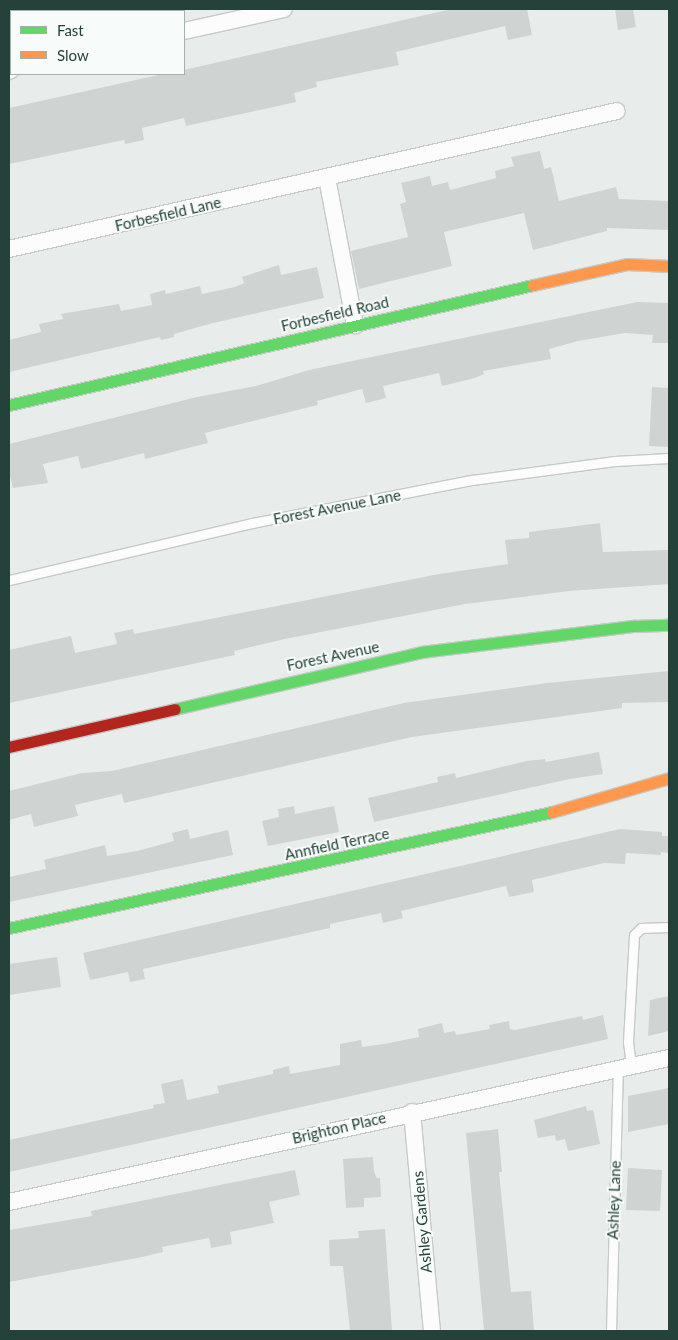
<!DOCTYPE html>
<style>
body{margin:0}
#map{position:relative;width:678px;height:1340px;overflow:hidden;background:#e8edeb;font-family:Lato,sans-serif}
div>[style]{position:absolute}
.building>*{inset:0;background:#cfd4d2}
.roads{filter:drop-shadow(1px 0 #c5cac8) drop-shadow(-1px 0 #c5cac8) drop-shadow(0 1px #c5cac8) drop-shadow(0 -1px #c5cac8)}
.lane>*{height:9px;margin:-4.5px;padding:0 4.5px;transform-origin:4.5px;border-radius:4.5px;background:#fcfcfc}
.street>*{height:16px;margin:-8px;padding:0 8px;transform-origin:8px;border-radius:8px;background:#fcfcfc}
.fast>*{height:11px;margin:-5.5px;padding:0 5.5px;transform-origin:5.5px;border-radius:5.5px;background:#63d668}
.slow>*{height:11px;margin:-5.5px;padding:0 5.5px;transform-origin:5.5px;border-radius:5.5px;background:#ff974d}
.jam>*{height:11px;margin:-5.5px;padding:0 5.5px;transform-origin:5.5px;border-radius:5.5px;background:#b3261e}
span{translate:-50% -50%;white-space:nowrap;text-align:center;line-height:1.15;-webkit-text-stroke:4px #f7fbf9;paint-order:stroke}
.street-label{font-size:15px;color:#24423a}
.frame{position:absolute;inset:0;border:10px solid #24423a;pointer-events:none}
.legend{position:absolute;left:10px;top:10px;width:175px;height:65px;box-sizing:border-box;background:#f7fbf9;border:1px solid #a3b1ad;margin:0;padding:6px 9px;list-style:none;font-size:15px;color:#24423a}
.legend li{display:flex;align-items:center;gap:10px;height:25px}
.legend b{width:25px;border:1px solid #a3b1ad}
</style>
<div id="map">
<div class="building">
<i style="clip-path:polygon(452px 9px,527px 9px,532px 35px,508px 40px,505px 26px,396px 52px,399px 65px,316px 82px,317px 87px,294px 93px,296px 102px,186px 126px,184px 118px,142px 128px,144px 140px,125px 144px,124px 140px,9px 164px,9px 108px,163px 74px,184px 74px,184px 70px)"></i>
<i style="clip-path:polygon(615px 9px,633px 9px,636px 27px,618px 30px)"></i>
<i style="clip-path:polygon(540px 151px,544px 169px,551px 167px,559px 201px,616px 187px,619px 199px,669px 201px,669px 230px,607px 228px,607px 231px,533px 250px,524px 213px,444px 232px,452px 266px,359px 289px,351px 251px,408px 237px,400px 204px,406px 202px,401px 183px,430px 176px,432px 186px,448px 182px,450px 190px,496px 178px,495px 171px,514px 166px,511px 157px)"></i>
<i style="clip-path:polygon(279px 265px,281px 275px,317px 267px,324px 298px,209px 324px,174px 334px,174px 337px,161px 340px,160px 337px,9px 372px,9px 340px,41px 332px,39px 324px,63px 319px,61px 314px,119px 304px,121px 311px,152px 305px,150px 294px,165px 290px,166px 294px,200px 286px,202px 294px,235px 287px,244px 283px,242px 277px)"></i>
<i style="clip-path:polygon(637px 302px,669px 303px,669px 343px,652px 343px,653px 335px,625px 333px,578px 341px,549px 349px,551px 359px,483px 371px,484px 374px,475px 378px,442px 386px,439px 373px,383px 386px,386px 398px,366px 403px,362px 389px,317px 401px,318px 405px,205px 433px,208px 443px,145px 459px,144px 453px,81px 469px,78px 456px,43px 464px,48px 483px,13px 488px,9px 471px,9px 444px,197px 397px,256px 386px,309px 370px)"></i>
<i style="clip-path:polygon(652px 387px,669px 388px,669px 447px,649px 446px)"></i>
<i style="clip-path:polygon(600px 523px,603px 552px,669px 550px,669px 584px,569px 591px,465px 604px,285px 639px,234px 651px,235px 655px,9px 703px,9px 650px,71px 636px,75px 653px,117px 644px,114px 633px,133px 629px,134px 634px,439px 574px,508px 564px,505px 540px,529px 538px,529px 532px)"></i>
<i style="clip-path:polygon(669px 671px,669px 702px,622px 703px,622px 708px,412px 737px,124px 803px,122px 794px,75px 805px,78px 816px,34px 827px,31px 814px,9px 820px,9px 791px,82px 773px,112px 771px,404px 703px,547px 683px)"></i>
<i style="clip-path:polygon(599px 752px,603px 774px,570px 779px,374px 822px,368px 798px,438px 782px,437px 777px,455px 773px,456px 778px,527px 761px,545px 759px,546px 762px)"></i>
<i style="clip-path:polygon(294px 806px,295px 814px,334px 806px,339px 832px,268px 846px,262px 821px,279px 817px,278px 809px)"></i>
<i style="clip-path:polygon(188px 829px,190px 839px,228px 830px,233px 855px,9px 902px,9px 877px,46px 869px,44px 860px,105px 845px,107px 856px,137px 851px,174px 841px,172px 833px)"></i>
<i style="clip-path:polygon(620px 829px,662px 832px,662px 836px,669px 836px,669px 853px,661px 852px,661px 855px,626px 853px,625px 864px,604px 863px,532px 880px,534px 892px,509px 897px,506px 886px,401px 911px,403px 918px,383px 923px,381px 913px,330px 924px,330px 928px,143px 969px,145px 979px,130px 982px,128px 972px,90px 980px,83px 953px)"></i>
<i style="clip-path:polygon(57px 957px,61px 987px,9px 995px,9px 964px)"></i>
<i style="clip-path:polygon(669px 996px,669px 1031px,648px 1036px,650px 1000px)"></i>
<i style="clip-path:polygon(603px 1015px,608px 1039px,9px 1172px,9px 1140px,154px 1108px,153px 1105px,165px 1103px,161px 1084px,183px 1079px,187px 1100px,219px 1093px,217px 1086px,273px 1074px,273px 1070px,289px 1066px,290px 1074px,340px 1065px,340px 1044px,361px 1040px,362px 1047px,384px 1044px,419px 1037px,418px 1029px,442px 1023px,444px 1033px,455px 1031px,456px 1035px,490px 1029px,489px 1025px,509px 1021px,510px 1029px,515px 1030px,582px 1016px,583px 1020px)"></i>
<i style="clip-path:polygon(669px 1088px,669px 1124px,628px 1132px,628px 1096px)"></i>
<i style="clip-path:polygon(586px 1106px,587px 1111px,593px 1110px,600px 1144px,568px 1151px,565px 1139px,556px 1141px,555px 1135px,538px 1138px,534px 1120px)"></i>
<i style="clip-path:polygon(498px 1129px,502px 1172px,499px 1172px,511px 1292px,531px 1291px,534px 1331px,484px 1331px,466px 1133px)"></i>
<i style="clip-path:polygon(373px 1157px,374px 1172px,377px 1178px,380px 1178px,381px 1197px,364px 1198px,364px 1207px,346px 1208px,343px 1159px)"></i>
<i style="clip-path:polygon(628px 1168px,662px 1170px,660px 1211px,626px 1210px)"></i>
<i style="clip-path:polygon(295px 1170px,300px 1195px,269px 1202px,274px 1223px,230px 1232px,232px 1244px,211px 1248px,209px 1238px,162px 1247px,163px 1252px,142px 1257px,9px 1282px,9px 1230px,92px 1216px,91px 1211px)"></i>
<i style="clip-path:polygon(385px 1229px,392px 1331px,350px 1331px,343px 1266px,330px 1266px,329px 1240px,359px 1238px,358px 1231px)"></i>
</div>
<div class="roads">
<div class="lane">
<i style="left:9px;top:580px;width:250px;rotate:-13.2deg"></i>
<i style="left:252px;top:523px;width:224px;rotate:-11.1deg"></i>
<i style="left:472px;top:480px;width:144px;rotate:-7.6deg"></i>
<i style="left:615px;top:461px;width:54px;rotate:-3.2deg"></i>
<i style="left:631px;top:1066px;width:24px;rotate:-97deg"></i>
<i style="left:628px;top:1042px;width:107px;rotate:-86.8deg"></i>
<i style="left:634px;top:935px;width:10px;rotate:-45deg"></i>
<i style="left:641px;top:928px;width:28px;rotate:-2deg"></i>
<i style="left:611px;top:1331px;width:262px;rotate:-88.5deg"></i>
</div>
<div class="street">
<i style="left:184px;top:31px;width:102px;rotate:-12.4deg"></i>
<i style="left:9px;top:71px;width:2px;rotate:-27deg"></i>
<i style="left:327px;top:178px;width:150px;rotate:79.2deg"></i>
<i style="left:9px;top:249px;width:623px;rotate:-12.79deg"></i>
<i style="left:412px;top:1112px;width:220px;rotate:84.8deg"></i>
<i style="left:9px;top:1202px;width:676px;rotate:-12.31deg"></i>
</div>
<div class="fast">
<i style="left:9px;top:405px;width:538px;rotate:-12.9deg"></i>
<i style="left:175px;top:709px;width:253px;rotate:-13deg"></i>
<i style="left:421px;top:652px;width:215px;rotate:-7deg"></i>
<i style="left:634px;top:626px;width:35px;rotate:-2deg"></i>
<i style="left:9px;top:928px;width:555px;rotate:-12.06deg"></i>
</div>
<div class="slow">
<i style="left:533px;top:285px;width:96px;rotate:-12.6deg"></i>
<i style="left:627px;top:264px;width:42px;rotate:2.7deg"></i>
<i style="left:552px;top:812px;width:122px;rotate:-16.2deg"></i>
</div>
<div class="jam">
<i style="left:9px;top:747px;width:170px;rotate:-12.9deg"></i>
</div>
</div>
<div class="street-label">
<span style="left:168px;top:214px;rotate:-13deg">Forbesfield Lane</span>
<span style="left:335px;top:314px;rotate:-13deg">Forbesfield Road</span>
<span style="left:337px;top:507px;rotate:-11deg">Forest Avenue Lane</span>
<span style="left:333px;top:656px;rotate:-12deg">Forest Avenue</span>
<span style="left:337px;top:844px;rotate:-12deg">Annfield Terrace</span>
<span style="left:339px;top:1128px;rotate:-13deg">Brighton Place</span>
<span style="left:614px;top:1200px;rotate:-88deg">Ashley Lane</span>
<span style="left:422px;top:1222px;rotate:-95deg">Ashley Gardens</span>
</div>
<div class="frame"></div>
<ul class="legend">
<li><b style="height:6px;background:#63d668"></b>Fast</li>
<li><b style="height:6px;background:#ff974d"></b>Slow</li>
</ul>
</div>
